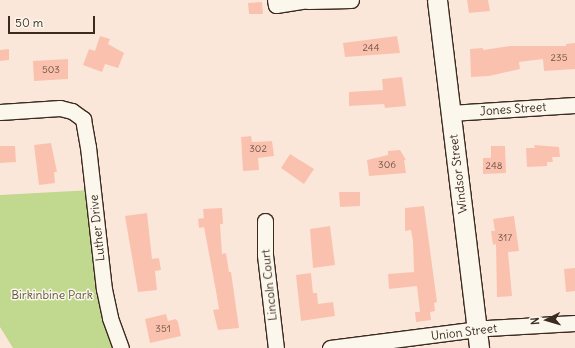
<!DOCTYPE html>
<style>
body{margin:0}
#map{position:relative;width:575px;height:348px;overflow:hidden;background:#fbe7d9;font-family:Delius,sans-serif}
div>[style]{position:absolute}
.green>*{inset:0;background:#c1d98f}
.building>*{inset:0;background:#fac2ae}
.roads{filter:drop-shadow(1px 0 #3b2a1e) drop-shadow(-1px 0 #3b2a1e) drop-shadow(0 1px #3b2a1e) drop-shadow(0 -1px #3b2a1e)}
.minor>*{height:15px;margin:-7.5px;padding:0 7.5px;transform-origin:7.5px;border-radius:7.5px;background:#fbf7ec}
.major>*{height:19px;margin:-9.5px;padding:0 9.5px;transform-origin:9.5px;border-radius:9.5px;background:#fbf7ec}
span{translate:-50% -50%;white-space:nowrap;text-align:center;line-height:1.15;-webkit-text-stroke:3px #fbf7ec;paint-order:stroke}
.number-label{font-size:10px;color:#6b5042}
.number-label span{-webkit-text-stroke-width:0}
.street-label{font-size:12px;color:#3b2a1e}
.park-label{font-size:12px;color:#5c563a}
.north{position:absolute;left:527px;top:300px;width:40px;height:40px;-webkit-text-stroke:3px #fbf7ec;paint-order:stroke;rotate:265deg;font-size:11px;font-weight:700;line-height:16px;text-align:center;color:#3b2a1e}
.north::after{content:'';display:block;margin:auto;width:14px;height:18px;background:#3b2a1e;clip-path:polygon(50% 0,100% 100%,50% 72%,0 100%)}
.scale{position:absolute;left:8px;top:16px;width:87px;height:18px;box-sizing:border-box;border:2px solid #3b2a1e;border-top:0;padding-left:5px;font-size:12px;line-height:14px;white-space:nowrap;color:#3b2a1e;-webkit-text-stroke:3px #fbf7ec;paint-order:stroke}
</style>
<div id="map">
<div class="green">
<i style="clip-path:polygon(92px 190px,121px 348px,13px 348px,0 327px,0 195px)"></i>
</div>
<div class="building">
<i style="clip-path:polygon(467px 0,488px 0,490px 11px,469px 13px)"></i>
<i style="clip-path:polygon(262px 2px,263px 14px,249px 14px,248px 3px)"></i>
<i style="clip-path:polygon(100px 36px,110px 39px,108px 44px,124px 53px,118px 68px,105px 64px,102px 72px,83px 65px,89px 49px,95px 51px)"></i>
<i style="clip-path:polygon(397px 36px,400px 53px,345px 57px,343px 43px)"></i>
<i style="clip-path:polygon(575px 43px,575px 69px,544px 71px,543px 59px,519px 62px,520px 69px,489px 76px,471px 77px,470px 49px,483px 48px,483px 50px,510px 46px,566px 46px,566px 44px)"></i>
<i style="clip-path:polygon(9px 49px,9px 60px,0 61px,0 50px)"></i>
<i style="clip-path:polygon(68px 59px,68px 79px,34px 81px,33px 61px)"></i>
<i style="clip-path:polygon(402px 77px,406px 106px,385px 108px,384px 104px,349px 106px,349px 92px,383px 90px,382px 79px)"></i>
<i style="clip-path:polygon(251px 136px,252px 142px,272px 141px,274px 156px,258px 158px,259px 170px,243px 171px,241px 137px)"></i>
<i style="clip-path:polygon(51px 143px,57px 172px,54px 172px,55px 183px,39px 185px,34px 145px)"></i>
<i style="clip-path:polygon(534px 145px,559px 147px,560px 157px,552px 157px,553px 162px,547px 162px,547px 166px,527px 167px,526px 148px,535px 148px)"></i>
<i style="clip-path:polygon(0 146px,15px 146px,16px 162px,0 163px)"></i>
<i style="clip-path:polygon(491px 146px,505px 146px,506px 173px,483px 174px,483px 158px,491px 158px)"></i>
<i style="clip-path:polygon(400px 150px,406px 160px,404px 160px,406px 173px,369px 176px,367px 160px,388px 155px,388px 151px)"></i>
<i style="clip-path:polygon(290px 154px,314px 169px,304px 184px,281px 168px)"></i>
<i style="clip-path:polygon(339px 192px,360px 192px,360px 206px,340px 207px)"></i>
<i style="clip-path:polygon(424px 206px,437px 302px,434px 303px,435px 311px,430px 312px,431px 320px,416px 322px,415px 312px,420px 312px,417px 286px,389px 289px,388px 274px,414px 272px,413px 241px,411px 230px,405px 231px,405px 208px)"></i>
<i style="clip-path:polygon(222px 208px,223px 224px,220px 224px,222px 254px,226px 253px,229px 272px,231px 272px,239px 328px,218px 330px,213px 310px,219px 309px,216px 291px,204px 227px,199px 228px,198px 219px,204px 218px,203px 209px)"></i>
<i style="clip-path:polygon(147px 213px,152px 259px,159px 258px,161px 270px,155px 271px,157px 290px,138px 292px,125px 216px)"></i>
<i style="clip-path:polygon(514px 216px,519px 251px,508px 252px,512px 296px,497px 297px,496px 244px,493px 245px,491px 231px,495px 231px,493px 219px)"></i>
<i style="clip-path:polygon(330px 226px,335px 265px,313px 268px,310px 229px)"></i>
<i style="clip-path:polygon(575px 268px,575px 291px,566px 292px,564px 269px)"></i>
<i style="clip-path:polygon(311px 273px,313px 293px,317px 293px,318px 304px,333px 302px,335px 316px,301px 321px,296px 275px)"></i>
<i style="clip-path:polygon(166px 314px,168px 321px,176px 319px,178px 322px,181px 336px,150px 343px,145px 319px)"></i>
</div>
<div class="roads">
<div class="minor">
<i style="left:275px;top:0;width:5px;rotate:79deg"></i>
<i style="left:276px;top:5px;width:32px;rotate:-9deg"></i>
<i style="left:308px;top:1px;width:43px;rotate:-1.3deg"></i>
<i style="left:0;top:112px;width:60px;rotate:-3.8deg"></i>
<i style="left:60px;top:108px;width:12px;rotate:14deg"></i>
<i style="left:72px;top:111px;width:14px;rotate:36deg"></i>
<i style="left:83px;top:119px;width:28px;rotate:80deg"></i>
<i style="left:88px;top:147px;width:143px;rotate:83.6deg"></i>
<i style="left:104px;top:289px;width:30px;rotate:78deg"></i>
<i style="left:110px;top:318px;width:32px;rotate:70deg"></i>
<i style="left:450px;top:113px;width:125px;rotate:-3.7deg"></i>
<i style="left:265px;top:221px;width:34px;rotate:90deg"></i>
<i style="left:265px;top:255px;width:94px;rotate:83.3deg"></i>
<i style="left:330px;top:348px;width:158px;rotate:-7.3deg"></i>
<i style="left:487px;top:328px;width:88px;rotate:-3.3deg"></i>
</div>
<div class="major">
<i style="left:437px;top:0;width:351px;rotate:83.1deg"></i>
</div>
</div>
<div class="number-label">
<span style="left:371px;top:48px">244</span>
<span style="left:559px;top:58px">235</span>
<span style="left:51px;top:70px">503</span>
<span style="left:258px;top:149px">302</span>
<span style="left:387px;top:165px">306</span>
<span style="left:494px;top:166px">248</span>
<span style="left:505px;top:238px">317</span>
<span style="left:163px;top:329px">351</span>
</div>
<div class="street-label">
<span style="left:513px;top:109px;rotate:-4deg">Jones Street</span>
<span style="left:458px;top:174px;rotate:-97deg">Windsor Street</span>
<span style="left:97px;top:228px;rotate:-96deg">Luther Drive</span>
<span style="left:269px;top:285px;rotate:-96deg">Lincoln Court</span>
<span style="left:464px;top:332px;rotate:-7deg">Union Street</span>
</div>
<div class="park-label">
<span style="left:52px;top:295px">Birkinbine Park</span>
</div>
<div class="north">N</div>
<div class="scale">50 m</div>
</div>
